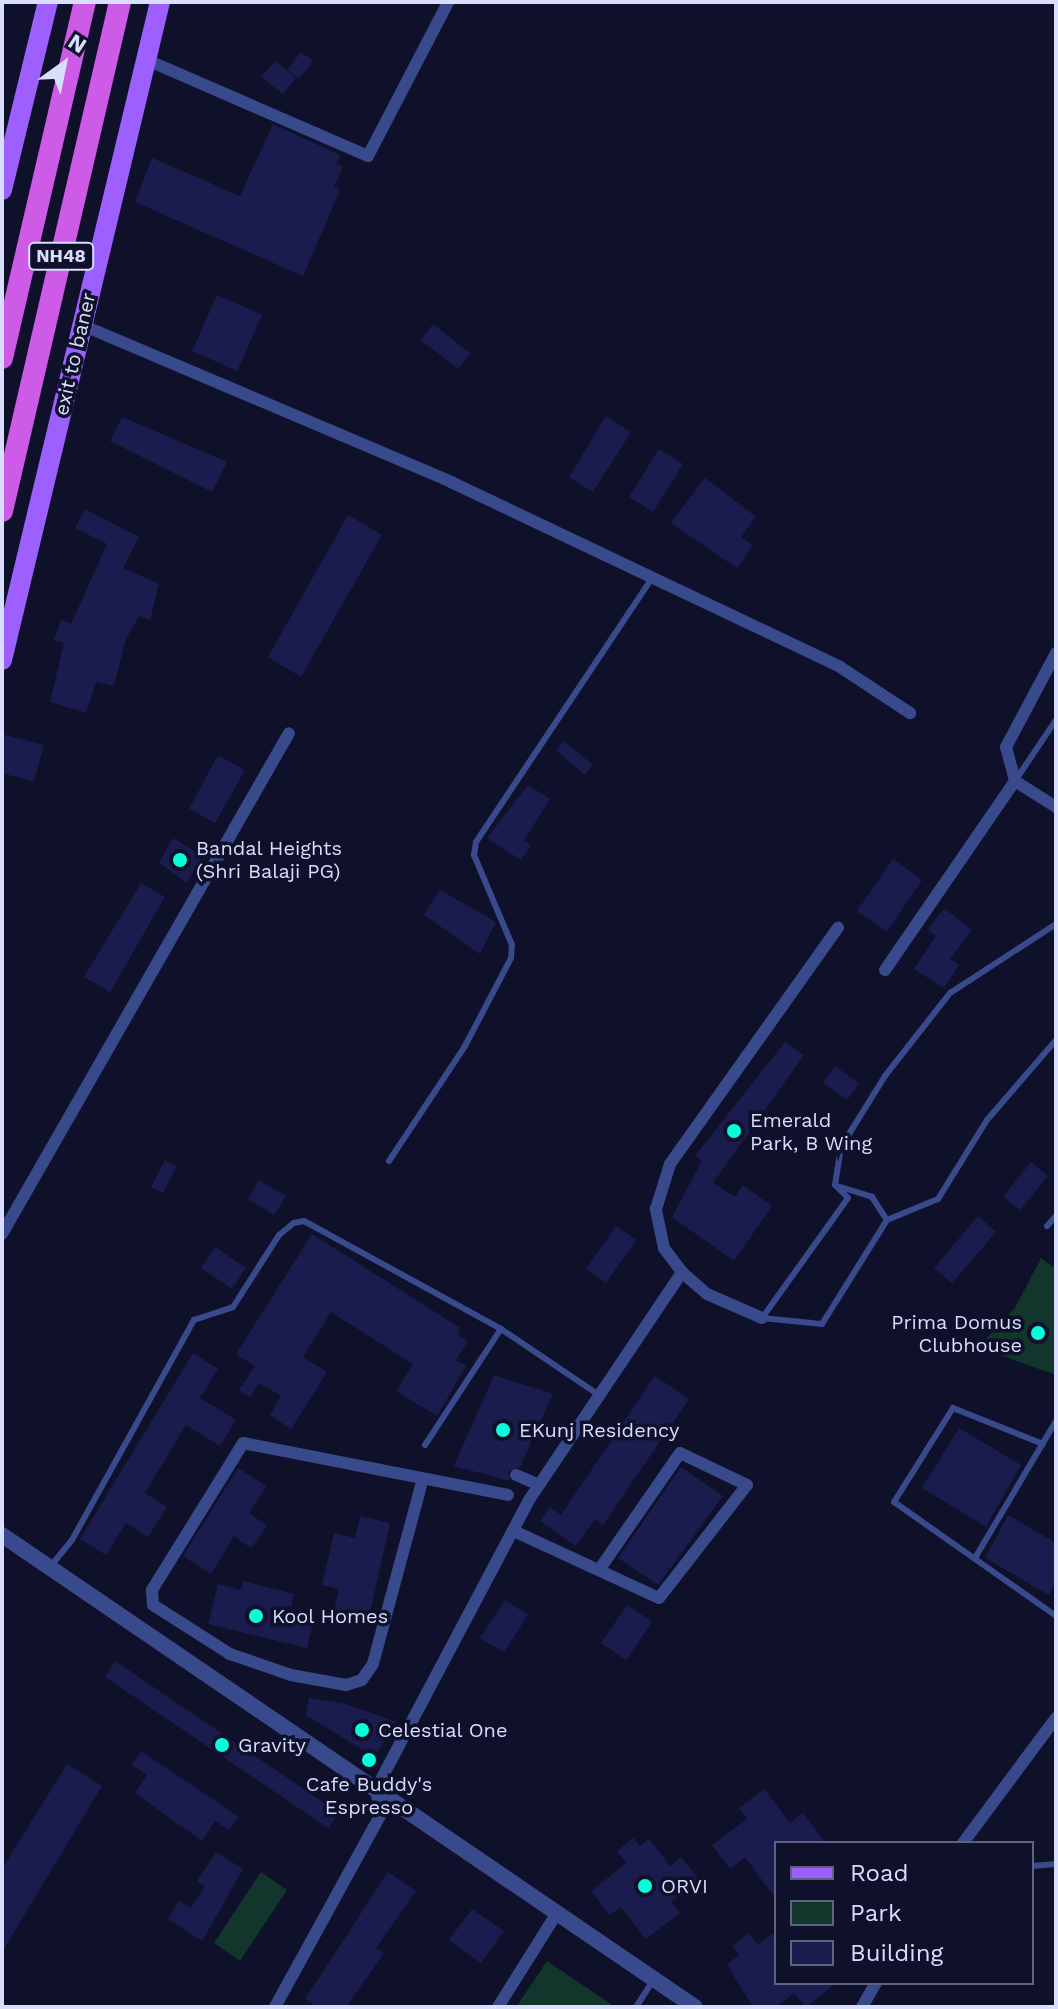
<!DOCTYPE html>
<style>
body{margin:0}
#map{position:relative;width:1058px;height:2009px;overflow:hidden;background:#0f112b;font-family:"Work Sans",sans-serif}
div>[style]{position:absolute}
.green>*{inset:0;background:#12352c}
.building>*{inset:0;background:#1a1c4d}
.service>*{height:6px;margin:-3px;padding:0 3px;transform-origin:3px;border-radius:3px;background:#38498c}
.minor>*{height:12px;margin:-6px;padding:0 6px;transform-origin:6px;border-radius:6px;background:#38498c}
.tertiary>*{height:16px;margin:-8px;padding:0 8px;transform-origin:8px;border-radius:8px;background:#38498c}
.primary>*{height:20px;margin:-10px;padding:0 10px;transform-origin:10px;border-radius:10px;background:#9d60ff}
.trunk>*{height:22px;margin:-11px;padding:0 11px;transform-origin:11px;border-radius:11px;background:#ce5ae8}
.dots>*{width:22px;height:22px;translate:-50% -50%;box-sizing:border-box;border:4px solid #0f112b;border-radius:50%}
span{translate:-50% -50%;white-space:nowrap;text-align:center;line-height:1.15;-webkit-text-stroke:7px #0f112b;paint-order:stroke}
.shield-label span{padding:2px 6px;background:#0f112b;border:2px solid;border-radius:6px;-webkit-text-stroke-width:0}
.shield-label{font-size:18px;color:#d9deff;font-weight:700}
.street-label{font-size:20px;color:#d9deff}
.poi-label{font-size:20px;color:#d9deff}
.left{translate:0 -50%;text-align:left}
.right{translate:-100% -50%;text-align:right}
.frame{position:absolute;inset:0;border:4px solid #d9deff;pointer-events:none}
.legend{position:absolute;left:774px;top:1841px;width:260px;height:144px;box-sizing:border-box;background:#0f112b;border:2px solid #606380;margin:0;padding:10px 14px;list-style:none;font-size:24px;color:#d9deff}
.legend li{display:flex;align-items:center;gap:16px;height:40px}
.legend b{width:40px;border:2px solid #606380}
.north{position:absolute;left:24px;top:24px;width:80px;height:80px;-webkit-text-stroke:6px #0f112b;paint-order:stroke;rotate:33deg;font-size:22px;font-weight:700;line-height:32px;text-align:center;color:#d9deff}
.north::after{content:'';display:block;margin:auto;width:28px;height:36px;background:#d9deff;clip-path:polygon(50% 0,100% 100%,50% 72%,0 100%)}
</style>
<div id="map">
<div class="green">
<i style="clip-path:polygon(1041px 1258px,1056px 1269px,1056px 1375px,978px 1347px,1015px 1308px)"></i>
<i style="clip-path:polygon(261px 1872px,287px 1890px,240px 1961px,214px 1943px)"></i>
<i style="clip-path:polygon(547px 1961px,611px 2004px,609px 2007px,516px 2007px)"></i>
</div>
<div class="building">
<i style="clip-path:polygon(301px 52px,313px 61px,299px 79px,287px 70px)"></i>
<i style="clip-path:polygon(275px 61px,296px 78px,283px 94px,261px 77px)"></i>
<i style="clip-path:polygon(273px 124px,340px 155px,336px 164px,343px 167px,334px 187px,340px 190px,303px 276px,135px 202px,152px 158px,240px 196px)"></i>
<i style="clip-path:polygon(217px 295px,262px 315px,237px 371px,192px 351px)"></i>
<i style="clip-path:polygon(433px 324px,470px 353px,458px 369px,421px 340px)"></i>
<i style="clip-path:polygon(606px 416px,631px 432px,593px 492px,569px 477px)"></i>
<i style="clip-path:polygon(122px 417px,227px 462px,212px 492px,110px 441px)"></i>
<i style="clip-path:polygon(659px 449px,683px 464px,653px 512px,629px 497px)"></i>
<i style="clip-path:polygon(705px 478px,756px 517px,741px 537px,753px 545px,737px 568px,671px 523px)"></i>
<i style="clip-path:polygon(85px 509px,139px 537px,123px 568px,159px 584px,150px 620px,139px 616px,126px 639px,114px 686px,96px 682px,86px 713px,50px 702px,64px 643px,54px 640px,61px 620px,71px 624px,107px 544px,75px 528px)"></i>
<i style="clip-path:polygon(348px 515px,382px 535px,301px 677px,268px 657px)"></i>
<i style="clip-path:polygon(2px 734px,44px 745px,34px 782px,2px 773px)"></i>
<i style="clip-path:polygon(564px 741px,593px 765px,585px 775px,556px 750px)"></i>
<i style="clip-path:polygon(218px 755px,245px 770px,215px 823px,189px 809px)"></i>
<i style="clip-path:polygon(528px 785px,550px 799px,524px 840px,531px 845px,521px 860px,487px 838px)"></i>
<i style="clip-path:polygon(173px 838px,202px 856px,187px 883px,159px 863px)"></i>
<i style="clip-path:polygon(893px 859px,922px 880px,887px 932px,857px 911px)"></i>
<i style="clip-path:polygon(141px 883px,165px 897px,110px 992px,84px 977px)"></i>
<i style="clip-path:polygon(440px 890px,496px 922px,480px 954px,424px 915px)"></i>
<i style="clip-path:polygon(944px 908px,972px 930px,950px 959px,959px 965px,944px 988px,914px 969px,936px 936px,928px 930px)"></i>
<i style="clip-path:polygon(785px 1042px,804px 1055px,713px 1183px,735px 1197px,743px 1185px,772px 1206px,734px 1261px,672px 1217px,702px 1161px,695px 1156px)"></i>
<i style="clip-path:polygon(835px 1066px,859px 1084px,847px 1100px,823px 1083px)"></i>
<i style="clip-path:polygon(165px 1160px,177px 1166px,163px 1193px,151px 1187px)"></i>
<i style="clip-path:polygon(1031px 1162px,1048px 1176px,1020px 1210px,1003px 1197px)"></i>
<i style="clip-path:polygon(259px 1180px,286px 1196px,274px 1215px,248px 1199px)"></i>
<i style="clip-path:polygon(978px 1216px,996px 1232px,952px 1283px,934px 1268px)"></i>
<i style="clip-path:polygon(616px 1226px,636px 1240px,606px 1283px,586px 1269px)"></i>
<i style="clip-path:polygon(312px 1234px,460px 1328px,457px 1334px,468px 1341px,456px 1360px,466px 1366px,437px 1416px,396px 1391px,413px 1364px,331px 1312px,303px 1357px,327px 1372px,291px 1429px,270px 1415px,281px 1396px,259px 1383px,250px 1397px,239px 1390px,255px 1366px,236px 1354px)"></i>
<i style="clip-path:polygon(215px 1247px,246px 1268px,232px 1289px,201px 1268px)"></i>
<i style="clip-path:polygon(193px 1353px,218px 1369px,200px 1398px,236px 1420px,220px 1446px,186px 1425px,145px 1493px,167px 1507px,148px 1537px,126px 1523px,106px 1555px,80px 1539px)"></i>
<i style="clip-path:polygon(494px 1375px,553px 1394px,520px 1467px,508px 1471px,510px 1481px,454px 1466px)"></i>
<i style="clip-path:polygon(655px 1376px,689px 1399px,603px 1525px,595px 1519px,576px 1546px,540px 1521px,550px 1507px,561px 1515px)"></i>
<i style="clip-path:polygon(959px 1428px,1021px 1465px,986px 1527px,922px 1488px)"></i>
<i style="clip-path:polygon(681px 1467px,723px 1496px,658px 1585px,618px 1558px)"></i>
<i style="clip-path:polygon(238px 1468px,266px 1486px,249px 1513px,267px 1526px,251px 1548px,234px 1536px,211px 1574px,183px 1556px)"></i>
<i style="clip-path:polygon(1008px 1515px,1056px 1543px,1056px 1583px,1049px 1595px,985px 1558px)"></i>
<i style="clip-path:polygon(360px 1516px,390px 1523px,368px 1621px,333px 1613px,339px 1589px,322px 1585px,334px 1533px,355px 1538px)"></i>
<i style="clip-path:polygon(243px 1581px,294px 1594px,290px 1613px,314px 1619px,307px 1648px,208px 1624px,218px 1584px,241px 1590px)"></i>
<i style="clip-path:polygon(505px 1600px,528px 1615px,504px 1652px,480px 1638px)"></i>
<i style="clip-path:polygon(627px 1605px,652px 1622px,626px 1660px,601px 1643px)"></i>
<i style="clip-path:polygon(115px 1661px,339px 1813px,328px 1828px,105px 1677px)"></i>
<i style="clip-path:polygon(309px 1698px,346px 1704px,397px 1722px,374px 1757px,306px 1715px)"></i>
<i style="clip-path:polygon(141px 1751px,239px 1817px,229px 1830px,215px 1821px,202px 1841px,135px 1793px,147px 1775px,132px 1765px)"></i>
<i style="clip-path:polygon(67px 1764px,102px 1786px,2px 1952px,2px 1869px)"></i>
<i style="clip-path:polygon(764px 1789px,790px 1823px,803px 1813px,826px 1843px,776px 1843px,776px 1899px,745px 1857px,730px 1869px,712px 1845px,747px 1819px,739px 1808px)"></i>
<i style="clip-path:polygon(633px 1838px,640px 1846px,649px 1839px,670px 1866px,681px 1857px,700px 1880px,671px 1902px,680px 1913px,646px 1939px,621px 1907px,610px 1915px,591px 1891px,627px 1863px,617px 1851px)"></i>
<i style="clip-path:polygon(216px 1852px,243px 1869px,202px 1941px,168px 1919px,179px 1901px,191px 1908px,205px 1887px,197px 1881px)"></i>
<i style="clip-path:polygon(388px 1872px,416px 1891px,376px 1948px,384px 1953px,346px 2007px,317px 2007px,305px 1999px)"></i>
<i style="clip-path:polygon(472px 1909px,504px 1931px,481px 1963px,449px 1940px)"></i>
<i style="clip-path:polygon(776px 1931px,776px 1983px,836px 1983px,806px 2007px,794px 1993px,776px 2007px,753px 2007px,727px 1965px,739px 1955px,732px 1946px,749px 1933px,758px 1945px)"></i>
</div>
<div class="service">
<i style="left:1017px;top:778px;width:70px;rotate:-56.1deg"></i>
<i style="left:1056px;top:924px;width:126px;rotate:146.9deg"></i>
<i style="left:950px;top:993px;width:105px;rotate:128.1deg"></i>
<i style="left:885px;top:1076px;width:84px;rotate:121.8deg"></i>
<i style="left:841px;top:1147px;width:38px;rotate:99deg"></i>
<i style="left:835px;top:1185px;width:18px;rotate:45deg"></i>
<i style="left:848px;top:1198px;width:148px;rotate:125.6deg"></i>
<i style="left:762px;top:1318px;width:60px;rotate:5.7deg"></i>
<i style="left:822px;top:1324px;width:123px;rotate:-58deg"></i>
<i style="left:887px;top:1220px;width:55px;rotate:-22.4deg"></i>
<i style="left:938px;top:1199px;width:93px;rotate:-58.2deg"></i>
<i style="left:987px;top:1120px;width:106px;rotate:-49.2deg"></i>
<i style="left:389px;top:1161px;width:138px;rotate:-56.5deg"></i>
<i style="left:465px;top:1046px;width:99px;rotate:-62.4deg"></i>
<i style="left:511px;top:958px;width:13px;rotate:-86deg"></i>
<i style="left:512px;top:945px;width:98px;rotate:-112.9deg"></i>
<i style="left:474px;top:855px;width:13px;rotate:-81deg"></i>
<i style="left:476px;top:842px;width:319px;rotate:-56.3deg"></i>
<i style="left:837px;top:1186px;width:37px;rotate:17deg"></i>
<i style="left:872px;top:1197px;width:27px;rotate:57deg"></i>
<i style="left:1047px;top:1226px;width:13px;rotate:-48deg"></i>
<i style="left:1043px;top:1444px;width:97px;rotate:-158.2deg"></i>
<i style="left:953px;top:1408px;width:111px;rotate:122.1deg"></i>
<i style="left:894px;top:1502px;width:198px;rotate:35.1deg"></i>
<i style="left:425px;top:1445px;width:139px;rotate:-56.8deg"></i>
<i style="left:975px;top:1558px;width:159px;rotate:-59.4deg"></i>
<i style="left:50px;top:1567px;width:35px;rotate:-51deg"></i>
<i style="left:72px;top:1540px;width:252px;rotate:-61deg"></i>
<i style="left:194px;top:1320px;width:41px;rotate:-18.4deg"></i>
<i style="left:233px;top:1307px;width:85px;rotate:-57.4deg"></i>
<i style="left:279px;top:1235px;width:19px;rotate:-39deg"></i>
<i style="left:294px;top:1223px;width:10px;rotate:-11deg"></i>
<i style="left:304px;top:1221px;width:225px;rotate:28.7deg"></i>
<i style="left:501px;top:1329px;width:115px;rotate:34deg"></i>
<i style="left:1032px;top:1866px;width:24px;rotate:-5deg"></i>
<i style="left:636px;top:2007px;width:33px;rotate:-57deg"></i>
</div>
<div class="minor">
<i style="left:147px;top:60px;width:241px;rotate:23.5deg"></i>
<i style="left:368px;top:156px;width:174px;rotate:-62.5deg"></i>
<i style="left:82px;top:325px;width:401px;rotate:23deg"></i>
<i style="left:451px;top:482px;width:431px;rotate:25.4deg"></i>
<i style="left:840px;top:667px;width:84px;rotate:33.3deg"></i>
<i style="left:1056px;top:653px;width:106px;rotate:118deg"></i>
<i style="left:1006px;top:747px;width:35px;rotate:75deg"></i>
<i style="left:1015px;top:781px;width:49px;rotate:32.4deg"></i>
<i style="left:885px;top:970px;width:229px;rotate:-55.5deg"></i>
<i style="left:2px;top:1234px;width:577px;rotate:-60.19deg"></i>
<i style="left:762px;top:1318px;width:60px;rotate:-156.4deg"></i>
<i style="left:707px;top:1294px;width:33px;rotate:-139deg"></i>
<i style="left:682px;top:1272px;width:30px;rotate:-127deg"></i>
<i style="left:664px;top:1248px;width:40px;rotate:-102deg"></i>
<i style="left:656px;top:1209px;width:47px;rotate:-72.7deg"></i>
<i style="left:670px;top:1164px;width:290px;rotate:-54.6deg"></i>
<i style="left:516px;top:1475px;width:25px;rotate:23deg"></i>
<i style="left:422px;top:1482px;width:188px;rotate:105.1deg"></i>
<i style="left:373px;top:1664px;width:19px;rotate:125deg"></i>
<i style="left:362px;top:1680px;width:17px;rotate:163deg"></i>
<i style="left:346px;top:1685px;width:56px;rotate:-169.7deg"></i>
<i style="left:291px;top:1675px;width:65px;rotate:-161deg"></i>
<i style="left:230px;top:1654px;width:91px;rotate:-147.5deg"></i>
<i style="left:153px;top:1605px;width:15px;rotate:-94deg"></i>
<i style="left:152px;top:1590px;width:173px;rotate:-58.2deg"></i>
<i style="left:243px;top:1443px;width:270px;rotate:11.1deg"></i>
<i style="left:516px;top:1532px;width:157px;rotate:24.8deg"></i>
<i style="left:659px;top:1598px;width:143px;rotate:-52.1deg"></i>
<i style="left:747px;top:1485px;width:74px;rotate:-154.5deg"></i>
<i style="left:680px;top:1453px;width:142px;rotate:124.7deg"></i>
<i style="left:963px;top:1843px;width:156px;rotate:-53.4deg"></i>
<i style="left:275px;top:2007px;width:218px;rotate:-61.2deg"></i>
<i style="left:380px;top:1816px;width:27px;rotate:-98deg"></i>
<i style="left:376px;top:1789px;width:327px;rotate:-62.1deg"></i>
<i style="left:529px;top:1500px;width:275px;rotate:-56.1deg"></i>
<i style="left:498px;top:2007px;width:111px;rotate:-57.9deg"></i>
<i style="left:862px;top:2007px;width:28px;rotate:-60deg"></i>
</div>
<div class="tertiary">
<i style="left:2px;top:1535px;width:838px;rotate:34.26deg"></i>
</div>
<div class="primary">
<i style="left:2px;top:190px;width:194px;rotate:-76.3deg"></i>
<i style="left:2px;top:660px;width:677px;rotate:-76.5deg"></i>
</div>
<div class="trunk">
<i style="left:2px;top:358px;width:366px;rotate:-76.9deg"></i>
<i style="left:2px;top:511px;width:522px;rotate:-76.95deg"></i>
</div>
<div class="dots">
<i style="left:180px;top:860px;background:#05ffdb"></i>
<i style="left:734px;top:1131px;background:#05ffdb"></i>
<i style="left:1038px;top:1333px;background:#05ffdb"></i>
<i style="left:503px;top:1430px;background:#05ffdb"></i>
<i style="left:256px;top:1616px;background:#05ffdb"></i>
<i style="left:362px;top:1730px;background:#05ffdb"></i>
<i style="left:222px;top:1745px;background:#05ffdb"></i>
<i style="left:369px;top:1760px;background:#05ffdb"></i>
<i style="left:645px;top:1886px;background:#05ffdb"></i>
</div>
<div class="shield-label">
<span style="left:61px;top:256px">NH48</span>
</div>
<div class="street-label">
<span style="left:75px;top:354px;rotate:-77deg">exit to baner</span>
</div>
<div class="poi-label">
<span class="left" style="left:196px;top:860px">Bandal Heights<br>(Shri Balaji PG)</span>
<span class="left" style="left:750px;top:1132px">Emerald<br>Park, B Wing</span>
<span class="right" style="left:1022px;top:1334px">Prima Domus<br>Clubhouse</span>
<span class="left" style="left:519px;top:1430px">EKunj Residency</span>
<span class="left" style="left:272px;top:1616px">Kool Homes</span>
<span class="left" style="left:378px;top:1730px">Celestial One</span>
<span class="left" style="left:238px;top:1745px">Gravity</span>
<span style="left:369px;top:1796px">Cafe Buddy's<br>Espresso</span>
<span class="left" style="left:661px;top:1886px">ORVI</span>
</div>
<div class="frame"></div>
<ul class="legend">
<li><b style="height:10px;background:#9d60ff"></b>Road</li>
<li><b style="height:22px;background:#12352c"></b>Park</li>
<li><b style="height:22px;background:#1a1c4d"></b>Building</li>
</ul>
<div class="north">N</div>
</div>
